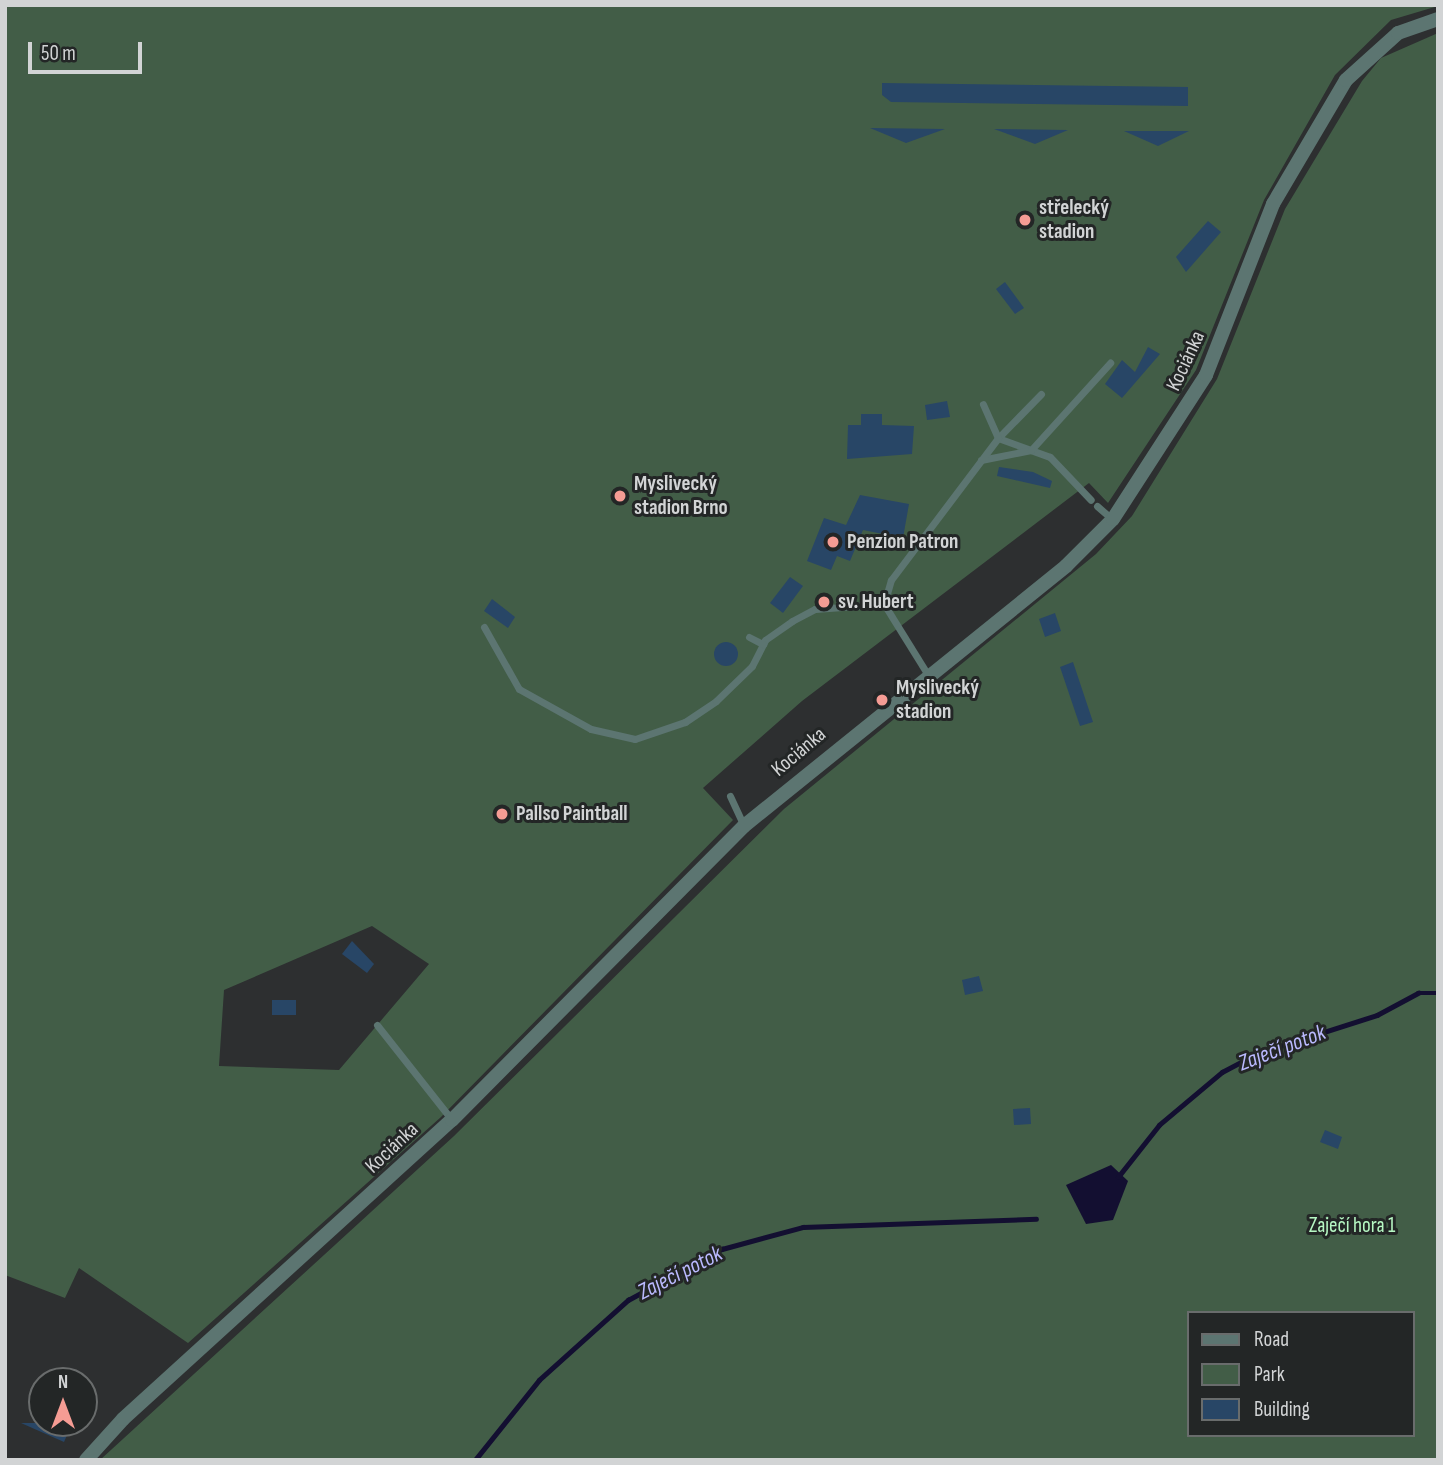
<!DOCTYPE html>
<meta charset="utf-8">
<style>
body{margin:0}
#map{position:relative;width:1443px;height:1465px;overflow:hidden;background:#2d2f30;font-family:"Sofia Sans Condensed",sans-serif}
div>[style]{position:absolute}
.green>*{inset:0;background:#425d47}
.water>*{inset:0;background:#130f31}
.stream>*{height:4.5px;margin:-2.25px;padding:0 2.25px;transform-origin:2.25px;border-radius:2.25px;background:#130f31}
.building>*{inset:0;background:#284666}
.round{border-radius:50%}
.service>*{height:7px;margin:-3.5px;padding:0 3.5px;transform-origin:3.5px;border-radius:3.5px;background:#5c7571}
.tertiary>*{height:14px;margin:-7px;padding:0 7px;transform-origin:7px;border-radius:7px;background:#5c7571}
.dots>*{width:19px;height:19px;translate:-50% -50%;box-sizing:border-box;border:4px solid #232626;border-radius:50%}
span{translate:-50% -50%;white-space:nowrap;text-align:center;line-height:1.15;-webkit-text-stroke:6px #232626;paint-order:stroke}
.poi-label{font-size:21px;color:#d2d4d5;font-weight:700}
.left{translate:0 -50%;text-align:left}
.street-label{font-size:21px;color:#d2d4d5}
.park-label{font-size:21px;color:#b6f7c3}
.water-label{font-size:23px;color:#bab9fe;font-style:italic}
.frame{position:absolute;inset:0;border:7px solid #d2d4d5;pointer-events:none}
.legend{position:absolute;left:1187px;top:1311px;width:228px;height:126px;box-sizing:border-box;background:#232626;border:2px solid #696c6c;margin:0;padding:9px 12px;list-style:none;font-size:21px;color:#d2d4d5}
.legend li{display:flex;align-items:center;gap:14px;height:35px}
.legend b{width:35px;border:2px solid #696c6c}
.north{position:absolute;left:28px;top:1367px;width:70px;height:70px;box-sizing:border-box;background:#232626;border:2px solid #696c6c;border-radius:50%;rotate:0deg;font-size:19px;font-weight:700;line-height:28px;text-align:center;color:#d2d4d5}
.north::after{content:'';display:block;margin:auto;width:24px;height:32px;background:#f59c94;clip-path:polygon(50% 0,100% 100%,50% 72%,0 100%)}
.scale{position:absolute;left:28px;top:42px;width:114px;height:32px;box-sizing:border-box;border:4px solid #d2d4d5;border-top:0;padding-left:9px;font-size:21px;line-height:24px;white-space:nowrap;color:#d2d4d5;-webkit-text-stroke:5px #232626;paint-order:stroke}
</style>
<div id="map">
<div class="green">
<i style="clip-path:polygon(evenodd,5px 5px,1438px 5px,1438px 6px,1391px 20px,1335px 75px,1264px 200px,1196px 370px,1108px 503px,1089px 483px,802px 701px,703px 788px,733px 820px,441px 1117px,188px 1343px,79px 1268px,65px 1298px,5px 1275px,5px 5px,372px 926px,429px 964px,339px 1070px,219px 1066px,224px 990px,372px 926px)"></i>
<i style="clip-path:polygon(evenodd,1438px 33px,1438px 1460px,100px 1460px,454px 1136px,784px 809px,1096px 554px,1132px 516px,1217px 379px,1285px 209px,1362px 81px,1381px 58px,1438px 33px,1189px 1313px,1413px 1313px,1413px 1435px,1189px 1435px,1189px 1313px)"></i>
</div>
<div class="water">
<i style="clip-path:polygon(1111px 1165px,1128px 1181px,1113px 1220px,1086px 1224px,1066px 1185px)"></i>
</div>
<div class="stream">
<i style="left:1118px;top:1177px;width:66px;rotate:-51.7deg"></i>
<i style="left:1159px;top:1125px;width:82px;rotate:-40.1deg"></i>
<i style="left:1222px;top:1072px;width:41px;rotate:-27.8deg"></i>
<i style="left:1258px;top:1053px;width:125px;rotate:-17.7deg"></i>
<i style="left:1377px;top:1015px;width:47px;rotate:-28.2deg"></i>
<i style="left:1418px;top:993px;width:20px"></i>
<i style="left:475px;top:1460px;width:102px;rotate:-51.3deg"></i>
<i style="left:539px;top:1380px;width:120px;rotate:-42deg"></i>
<i style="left:628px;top:1300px;width:107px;rotate:-28.5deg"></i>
<i style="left:722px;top:1249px;width:84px;rotate:-15.2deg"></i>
<i style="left:803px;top:1227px;width:233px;rotate:-2deg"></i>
</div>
<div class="building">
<i style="clip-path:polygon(882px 83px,1188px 87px,1188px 106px,891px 102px,882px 95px)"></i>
<i style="clip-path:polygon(870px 128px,945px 129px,906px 143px)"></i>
<i style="clip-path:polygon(994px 129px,1068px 130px,1035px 144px)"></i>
<i style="clip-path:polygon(1124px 131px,1189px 131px,1158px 146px)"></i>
<i style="clip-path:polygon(1208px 221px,1221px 232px,1186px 272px,1176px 257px)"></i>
<i style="clip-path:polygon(1005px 282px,1024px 308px,1015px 314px,996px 289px)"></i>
<i style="clip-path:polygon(1148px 347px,1160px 354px,1122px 398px,1105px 384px,1122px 360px,1135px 372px)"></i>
<i style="clip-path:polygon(947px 401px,950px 417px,927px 420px,925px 405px)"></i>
<i style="clip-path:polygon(861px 414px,882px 414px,882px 425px,914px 426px,912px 454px,847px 459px,848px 425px,861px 425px)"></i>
<i style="clip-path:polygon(999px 467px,1033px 472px,1052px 481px,1050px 488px,997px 476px)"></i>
<i style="clip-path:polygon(860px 495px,909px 504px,903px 538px,863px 530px,850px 561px,837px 556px,831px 570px,807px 561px,824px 518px,846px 525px)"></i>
<i style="clip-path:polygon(790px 577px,803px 586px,783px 613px,770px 603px)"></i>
<i style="clip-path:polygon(492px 599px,515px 617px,508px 628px,484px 611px)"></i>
<i style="clip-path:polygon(1055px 613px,1061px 631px,1045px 637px,1039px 619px)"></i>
<i class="round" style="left:714px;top:642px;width:24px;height:24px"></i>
<i style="clip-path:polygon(1073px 662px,1093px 722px,1080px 726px,1060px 667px)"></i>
<i style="clip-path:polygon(352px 941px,374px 964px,367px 973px,342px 954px)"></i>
<i style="clip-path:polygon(979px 976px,983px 991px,965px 995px,962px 980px)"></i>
<i style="clip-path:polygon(272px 1000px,296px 1000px,296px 1015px,272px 1015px)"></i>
<i style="clip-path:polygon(1030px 1108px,1031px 1124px,1014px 1125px,1013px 1109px)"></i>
<i style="clip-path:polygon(1325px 1130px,1342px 1137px,1338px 1149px,1320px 1142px)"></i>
<i style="clip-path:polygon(21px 1423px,64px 1423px,71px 1426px,64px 1442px)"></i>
</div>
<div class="service">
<i style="left:1041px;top:394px;width:62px;rotate:134.3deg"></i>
<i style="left:998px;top:438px;width:55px;rotate:20.1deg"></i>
<i style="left:1050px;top:457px;width:59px;rotate:46.4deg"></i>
<i style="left:981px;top:460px;width:51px;rotate:-11.3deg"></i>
<i style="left:1031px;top:450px;width:118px;rotate:-47.8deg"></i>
<i style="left:1097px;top:506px;width:20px;rotate:41deg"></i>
<i style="left:484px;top:627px;width:71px;rotate:60.6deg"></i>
<i style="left:519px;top:689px;width:82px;rotate:29.1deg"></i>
<i style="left:591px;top:729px;width:45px;rotate:12.8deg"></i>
<i style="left:635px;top:739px;width:53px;rotate:-18.8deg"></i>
<i style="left:685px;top:722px;width:37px;rotate:-34deg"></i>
<i style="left:716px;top:701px;width:50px;rotate:-44.2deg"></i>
<i style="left:752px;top:666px;width:29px;rotate:-63deg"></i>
<i style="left:765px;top:640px;width:33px;rotate:-35deg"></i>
<i style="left:792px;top:621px;width:26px;rotate:-28deg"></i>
<i style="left:815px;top:609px;width:69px;rotate:-4.1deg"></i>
<i style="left:749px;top:637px;width:16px;rotate:27deg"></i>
<i style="left:928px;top:675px;width:84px;rotate:-121.8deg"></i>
<i style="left:884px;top:604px;width:25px;rotate:-74deg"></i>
<i style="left:891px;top:580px;width:178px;rotate:-53deg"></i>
<i style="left:998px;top:438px;width:37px;rotate:-114deg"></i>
<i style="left:730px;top:796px;width:33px;rotate:65deg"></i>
<i style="left:377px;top:1025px;width:121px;rotate:51.7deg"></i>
</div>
<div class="tertiary">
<i style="left:86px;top:1460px;width:55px;rotate:-47.9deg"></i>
<i style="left:123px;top:1419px;width:445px;rotate:-42.3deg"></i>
<i style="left:452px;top:1120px;width:414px;rotate:-45.2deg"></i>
<i style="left:744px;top:826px;width:414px;rotate:-38.9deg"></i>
<i style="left:1066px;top:566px;width:66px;rotate:-45deg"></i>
<i style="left:1113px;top:519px;width:171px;rotate:-57.1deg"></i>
<i style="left:1206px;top:375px;width:184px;rotate:-68.6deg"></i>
<i style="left:1273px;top:204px;width:144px;rotate:-59.5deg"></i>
<i style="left:1346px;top:80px;width:70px;rotate:-42.1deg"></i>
<i style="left:1398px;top:33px;width:42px;rotate:-19.3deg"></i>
</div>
<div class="dots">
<i style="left:1025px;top:220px;background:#f59c94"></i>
<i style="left:620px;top:496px;background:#f59c94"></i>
<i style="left:833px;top:542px;background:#f59c94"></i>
<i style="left:824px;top:602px;background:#f59c94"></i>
<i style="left:882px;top:700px;background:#f59c94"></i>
<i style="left:502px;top:814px;background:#f59c94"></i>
</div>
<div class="poi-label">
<span class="left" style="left:1039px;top:220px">střelecký<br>stadion</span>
<span class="left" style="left:634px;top:496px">Myslivecký<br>stadion Brno</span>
<span class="left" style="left:847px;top:542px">Penzion Patron</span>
<span class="left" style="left:838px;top:602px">sv. Hubert</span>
<span class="left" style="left:896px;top:700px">Myslivecký<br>stadion</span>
<span class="left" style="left:516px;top:814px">Pallso Paintball</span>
</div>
<div class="street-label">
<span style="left:1186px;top:361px;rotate:-65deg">Kociánka</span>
<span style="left:799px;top:752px;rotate:-40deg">Kociánka</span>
<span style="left:392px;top:1148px;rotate:-43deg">Kociánka</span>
</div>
<div class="park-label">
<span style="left:1352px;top:1226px">Zaječí hora 1</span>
</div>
<div class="water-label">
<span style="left:1282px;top:1048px;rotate:-21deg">Zaječí potok</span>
<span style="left:680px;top:1273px;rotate:-27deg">Zaječí potok</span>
</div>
<div class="frame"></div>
<ul class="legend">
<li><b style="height:9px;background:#5c7571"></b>Road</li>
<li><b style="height:19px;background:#425d47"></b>Park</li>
<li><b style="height:19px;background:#284666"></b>Building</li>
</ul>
<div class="north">N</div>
<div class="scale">50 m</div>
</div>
